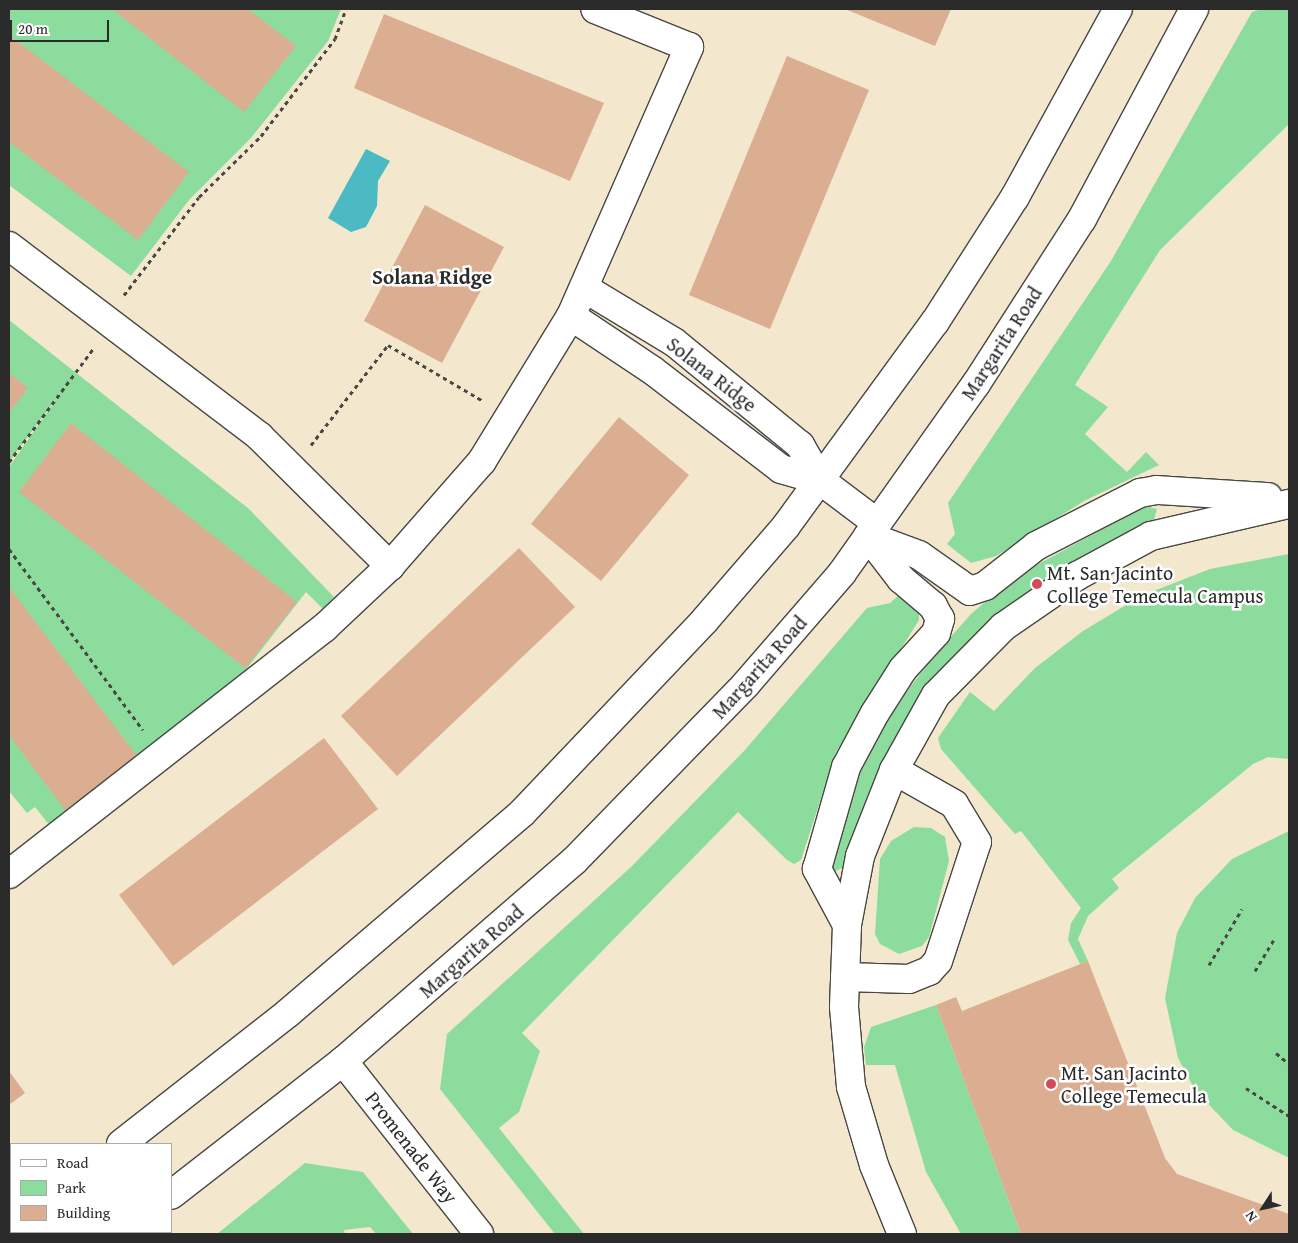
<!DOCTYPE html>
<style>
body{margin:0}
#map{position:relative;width:1298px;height:1243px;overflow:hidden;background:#f3e7ce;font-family:"Gentium Book Plus",serif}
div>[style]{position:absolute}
.green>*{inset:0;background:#8cdd9d}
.water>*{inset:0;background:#4bbac3}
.building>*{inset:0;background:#dbae91}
.path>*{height:3px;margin-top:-1.5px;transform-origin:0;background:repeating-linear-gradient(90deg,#494743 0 4px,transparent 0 8px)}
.roads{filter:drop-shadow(1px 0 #494743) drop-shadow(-1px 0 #494743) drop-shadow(0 1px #494743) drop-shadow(0 -1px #494743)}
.minor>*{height:28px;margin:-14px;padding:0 14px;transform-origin:14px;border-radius:14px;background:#fff}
.major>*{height:28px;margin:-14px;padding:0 14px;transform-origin:14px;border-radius:14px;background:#fff}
.dots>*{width:14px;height:14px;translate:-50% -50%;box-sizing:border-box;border:2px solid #fff;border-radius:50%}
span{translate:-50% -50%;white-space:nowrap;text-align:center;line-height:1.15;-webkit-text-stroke:5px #fff;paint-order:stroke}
.street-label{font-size:20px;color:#2b2b2b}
.poi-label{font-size:20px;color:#2b2b2b}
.left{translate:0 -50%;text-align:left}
.neighbourhood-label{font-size:21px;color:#2b2b2b;font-weight:700}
.frame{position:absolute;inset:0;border:10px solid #2b2b2b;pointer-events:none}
.legend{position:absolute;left:10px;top:1143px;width:162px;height:90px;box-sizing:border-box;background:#fff;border:1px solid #aaa;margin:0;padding:6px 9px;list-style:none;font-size:15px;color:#2b2b2b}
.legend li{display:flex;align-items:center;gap:10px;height:25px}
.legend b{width:25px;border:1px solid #aaa}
.north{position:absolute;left:1238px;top:1183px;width:50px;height:50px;-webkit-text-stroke:4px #fff;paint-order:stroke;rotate:235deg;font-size:14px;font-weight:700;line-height:20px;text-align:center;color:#2b2b2b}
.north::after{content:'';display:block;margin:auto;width:18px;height:22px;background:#2b2b2b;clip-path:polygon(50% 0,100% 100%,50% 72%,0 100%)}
.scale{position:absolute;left:10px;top:20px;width:99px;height:22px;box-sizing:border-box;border:2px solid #2b2b2b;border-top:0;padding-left:6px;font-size:15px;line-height:18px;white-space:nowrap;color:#2b2b2b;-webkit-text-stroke:4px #fff;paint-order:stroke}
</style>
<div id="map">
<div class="green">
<i style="clip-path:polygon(9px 9px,341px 9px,328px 41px,251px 138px,189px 200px,131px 276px,9px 185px)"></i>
<i style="clip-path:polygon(1261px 9px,1289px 9px,1289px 124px,1160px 250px,1075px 385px,1108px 407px,1085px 434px,1127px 472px,1146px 452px,1159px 465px,1084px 501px,996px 556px,971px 563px,947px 544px,955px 534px,948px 503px,1111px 261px,1252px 12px)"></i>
<i style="clip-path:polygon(9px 320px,249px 509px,334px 597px,323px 609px,306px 592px,241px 676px,50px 826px,35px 807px,27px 813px,9px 791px,9px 467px,60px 394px,9px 462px)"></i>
<i style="clip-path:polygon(1145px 506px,1157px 509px,1153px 523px,1066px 566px,1018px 599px,978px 635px,846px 866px,832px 873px,828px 869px,858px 769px,889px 715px,932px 658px,971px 614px,1013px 578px)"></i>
<i style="clip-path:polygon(1289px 554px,1289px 759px,1268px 757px,1253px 764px,1112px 879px,1119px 888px,1088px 916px,1078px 939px,1088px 961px,1080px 964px,1068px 940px,1071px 923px,1081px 908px,1021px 831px,1015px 834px,941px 749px,938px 738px,970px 692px,994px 711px,1035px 668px,1083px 631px,1141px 596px,1210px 569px)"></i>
<i style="clip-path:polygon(900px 594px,919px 610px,919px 620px,836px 752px,801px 860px,794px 864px,787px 860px,738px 812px,522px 1033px,540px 1051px,519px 1112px,499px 1128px,584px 1234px,555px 1234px,440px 1089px,447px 1034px,631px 867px,744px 751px,867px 608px,890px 603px)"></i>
<i style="clip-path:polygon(914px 827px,931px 828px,945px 837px,949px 861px,929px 937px,922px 946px,899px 954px,880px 944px,875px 934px,880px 859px,891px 841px)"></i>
<i style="clip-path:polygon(1289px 831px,1289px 1158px,1233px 1130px,1195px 1090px,1178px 1058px,1165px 998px,1177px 933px,1195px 898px,1232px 859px)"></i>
<i style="clip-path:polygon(936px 1005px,1021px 1234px,961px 1234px,926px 1172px,895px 1065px,866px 1065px,864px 1047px,871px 1027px)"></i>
<i style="clip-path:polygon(305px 1163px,363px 1172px,413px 1234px,376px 1234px,370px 1227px,344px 1230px,345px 1234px,217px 1234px)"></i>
</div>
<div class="water">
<i style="clip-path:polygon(366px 149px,390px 161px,378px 181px,377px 206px,366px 227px,351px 232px,328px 218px)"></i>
</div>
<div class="building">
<i style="clip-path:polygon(112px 9px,248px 9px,296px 46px,244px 112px)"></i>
<i style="clip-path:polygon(845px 9px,951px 9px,935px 46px)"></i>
<i style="clip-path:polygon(384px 14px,604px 103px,570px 181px,354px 88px)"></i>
<i style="clip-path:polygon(9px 35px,189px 172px,138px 240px,9px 142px)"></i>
<i style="clip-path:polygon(787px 56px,869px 90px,770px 329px,689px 295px)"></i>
<i style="clip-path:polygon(425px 205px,504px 247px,442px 363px,364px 321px)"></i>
<i style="clip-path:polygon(9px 373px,28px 388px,9px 413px)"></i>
<i style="clip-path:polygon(619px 417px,689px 475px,601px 581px,531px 524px)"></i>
<i style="clip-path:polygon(71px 423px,297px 602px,245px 668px,19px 492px)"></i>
<i style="clip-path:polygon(519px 548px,575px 607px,397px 776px,341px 716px)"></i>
<i style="clip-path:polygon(9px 587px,137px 756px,65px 810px,9px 735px)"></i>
<i style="clip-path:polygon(324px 738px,378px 809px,173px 966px,119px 895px)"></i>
<i style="clip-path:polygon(1088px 961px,1165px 1158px,1177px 1174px,1289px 1214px,1289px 1234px,1021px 1234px,936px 1005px,956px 997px,962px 1011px)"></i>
<i style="clip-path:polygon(9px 1071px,25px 1093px,9px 1105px)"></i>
</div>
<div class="path">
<i style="left:124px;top:295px;width:123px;rotate:-52.6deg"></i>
<i style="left:199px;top:197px;width:87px;rotate:-44.5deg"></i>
<i style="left:261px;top:136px;width:122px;rotate:-52.7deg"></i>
<i style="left:335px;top:39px;width:32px;rotate:-70deg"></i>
<i style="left:311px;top:445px;width:126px;rotate:-52.4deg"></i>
<i style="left:388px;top:345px;width:110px;rotate:30.5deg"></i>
<i style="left:9px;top:462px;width:141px;rotate:-53.4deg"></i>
<i style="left:9px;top:549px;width:225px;rotate:53.5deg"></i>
<i style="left:1209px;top:965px;width:65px;rotate:-59.5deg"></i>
<i style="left:1255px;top:971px;width:37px;rotate:-59deg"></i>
<i style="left:1276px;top:1053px;width:17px;rotate:40deg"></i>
<i style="left:1246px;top:1088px;width:51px;rotate:33.1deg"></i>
</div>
<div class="roads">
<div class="minor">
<i style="left:9px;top:246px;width:314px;rotate:37.2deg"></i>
<i style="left:259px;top:436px;width:185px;rotate:44.8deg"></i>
<i style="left:390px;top:566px;width:140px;rotate:-48.8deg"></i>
<i style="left:482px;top:461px;width:170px;rotate:-58.5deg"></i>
<i style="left:571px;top:316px;width:294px;rotate:-66.3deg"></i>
<i style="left:689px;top:47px;width:101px;rotate:-158deg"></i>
<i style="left:586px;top:289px;width:103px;rotate:31.1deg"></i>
<i style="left:674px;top:342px;width:163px;rotate:39.3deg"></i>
<i style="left:800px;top:445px;width:40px;rotate:60.3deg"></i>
<i style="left:571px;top:316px;width:97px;rotate:33.7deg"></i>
<i style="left:652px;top:370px;width:163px;rotate:37.5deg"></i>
<i style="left:781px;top:469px;width:41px;rotate:15.8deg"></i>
<i style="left:820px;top:480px;width:71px;rotate:37deg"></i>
<i style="left:868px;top:536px;width:54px;rotate:20.4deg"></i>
<i style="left:919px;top:555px;width:62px;rotate:35.2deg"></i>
<i style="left:970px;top:591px;width:16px;rotate:-18deg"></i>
<i style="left:985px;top:586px;width:65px;rotate:-38.1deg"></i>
<i style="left:1036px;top:546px;width:117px;rotate:-27deg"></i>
<i style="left:1140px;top:493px;width:17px;rotate:-10deg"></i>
<i style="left:1157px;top:490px;width:111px;rotate:3.6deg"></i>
<i style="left:9px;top:874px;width:400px;rotate:-38deg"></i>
<i style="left:324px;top:628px;width:91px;rotate:-43.2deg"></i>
<i style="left:847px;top:925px;width:64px;rotate:-118.2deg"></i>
<i style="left:817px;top:869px;width:106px;rotate:-74.1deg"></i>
<i style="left:846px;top:767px;width:61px;rotate:-61.8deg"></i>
<i style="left:875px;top:713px;width:52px;rotate:-57.5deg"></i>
<i style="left:903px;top:669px;width:49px;rotate:-47.5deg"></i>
<i style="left:936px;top:633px;width:15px;rotate:-74deg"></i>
<i style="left:940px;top:619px;width:15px;rotate:-118deg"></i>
<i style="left:933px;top:606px;width:42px;rotate:-139.8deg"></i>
<i style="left:901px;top:579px;width:54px;rotate:-127.5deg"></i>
<i style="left:845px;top:977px;width:64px;rotate:1.8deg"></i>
<i style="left:909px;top:979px;width:22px;rotate:-22deg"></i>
<i style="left:929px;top:971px;width:13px;rotate:-48deg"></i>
<i style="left:938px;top:961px;width:125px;rotate:-71.9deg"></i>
<i style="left:977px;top:842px;width:44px;rotate:-121.2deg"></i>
<i style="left:954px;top:804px;width:69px;rotate:-150.5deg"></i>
<i style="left:343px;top:1061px;width:220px;rotate:51.8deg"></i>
<i style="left:902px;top:1234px;width:74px;rotate:-112.1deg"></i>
<i style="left:874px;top:1165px;width:81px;rotate:-106.4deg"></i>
<i style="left:851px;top:1087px;width:80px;rotate:-95deg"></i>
<i style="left:844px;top:1007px;width:82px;rotate:-87.9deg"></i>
<i style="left:847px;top:925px;width:70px;rotate:-79.3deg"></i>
<i style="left:860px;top:856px;width:92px;rotate:-68.4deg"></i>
<i style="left:894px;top:770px;width:86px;rotate:-60.8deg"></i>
<i style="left:936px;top:695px;width:95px;rotate:-45.4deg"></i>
<i style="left:1003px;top:627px;width:90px;rotate:-34.6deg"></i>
<i style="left:1077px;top:576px;width:84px;rotate:-28.4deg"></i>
<i style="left:1151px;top:536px;width:142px;rotate:-13.1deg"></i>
</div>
<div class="major">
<i style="left:121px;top:1144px;width:212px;rotate:-38.1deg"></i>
<i style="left:288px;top:1013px;width:308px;rotate:-40.5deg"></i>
<i style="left:522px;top:813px;width:266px;rotate:-46.5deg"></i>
<i style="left:705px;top:620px;width:124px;rotate:-49.2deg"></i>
<i style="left:786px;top:526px;width:253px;rotate:-53.9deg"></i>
<i style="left:935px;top:322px;width:148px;rotate:-57.4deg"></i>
<i style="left:1015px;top:197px;width:214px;rotate:-61.3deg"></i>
<i style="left:171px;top:1195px;width:218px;rotate:-37.9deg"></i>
<i style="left:343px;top:1061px;width:306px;rotate:-40.9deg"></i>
<i style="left:574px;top:861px;width:247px;rotate:-45.8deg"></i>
<i style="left:746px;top:684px;width:147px;rotate:-49.1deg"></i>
<i style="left:842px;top:573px;width:232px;rotate:-54.7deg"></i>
<i style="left:976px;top:384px;width:196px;rotate:-57.3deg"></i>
<i style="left:1082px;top:219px;width:238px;rotate:-61.9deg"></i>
<i style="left:9px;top:1234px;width:4px;rotate:-34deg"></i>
<i style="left:120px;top:1234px;width:4px;rotate:-34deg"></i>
</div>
</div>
<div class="dots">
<i style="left:1037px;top:584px;background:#d1495b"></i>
<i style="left:1051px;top:1084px;background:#d1495b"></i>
</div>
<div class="street-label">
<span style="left:1001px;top:343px;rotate:-57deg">Margarita Road</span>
<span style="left:712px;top:374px;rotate:38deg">Solana Ridge</span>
<span style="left:759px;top:667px;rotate:-48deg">Margarita Road</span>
<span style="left:471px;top:951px;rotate:-41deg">Margarita Road</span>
<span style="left:412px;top:1147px;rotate:52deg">Promenade Way</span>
</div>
<div class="poi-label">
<span class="left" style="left:1047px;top:584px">Mt. San Jacinto<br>College Temecula Campus</span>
<span class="left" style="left:1061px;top:1084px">Mt. San Jacinto<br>College Temecula</span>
</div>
<div class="neighbourhood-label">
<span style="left:432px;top:277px">Solana Ridge</span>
</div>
<div class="frame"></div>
<ul class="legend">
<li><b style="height:6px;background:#fff"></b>Road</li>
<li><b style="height:14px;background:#8cdd9d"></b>Park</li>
<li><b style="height:14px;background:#dbae91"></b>Building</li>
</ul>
<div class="north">N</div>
<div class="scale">20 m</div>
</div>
